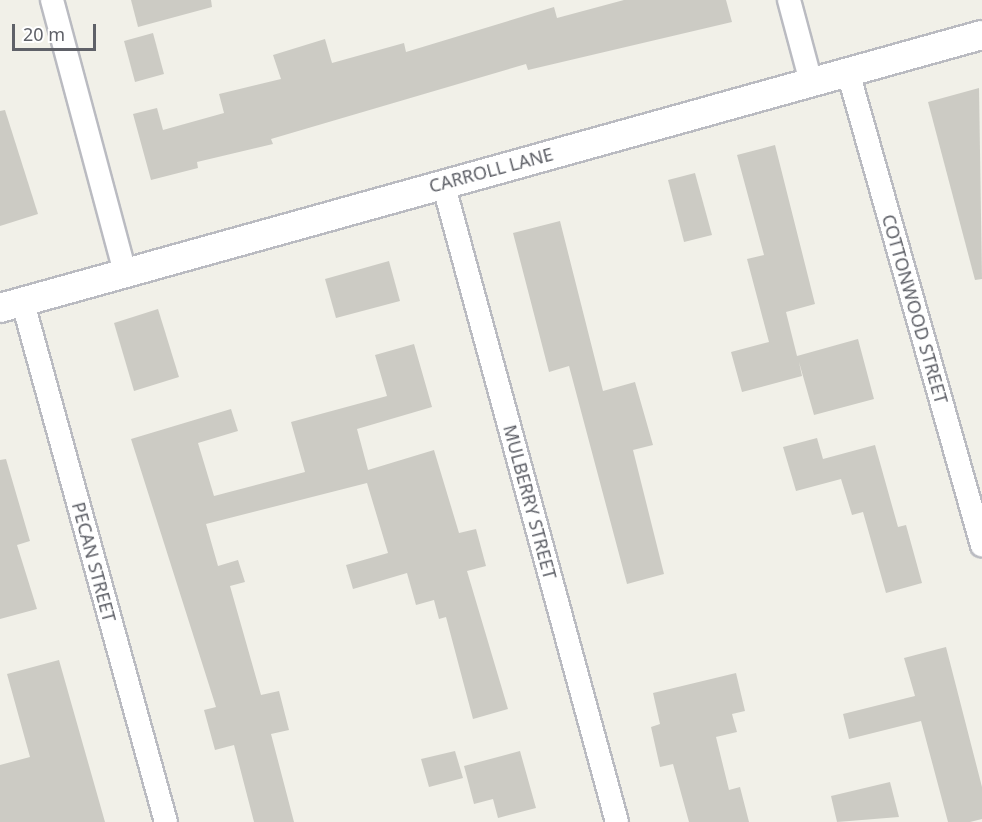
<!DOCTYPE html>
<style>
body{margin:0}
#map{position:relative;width:982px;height:822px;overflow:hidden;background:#f1f0e8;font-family:"Noto Sans",sans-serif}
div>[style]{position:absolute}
.building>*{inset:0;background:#cccbc4}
.roads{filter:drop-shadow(2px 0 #babbc1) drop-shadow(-2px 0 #babbc1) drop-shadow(0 2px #babbc1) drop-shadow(0 -2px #babbc1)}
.minor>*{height:22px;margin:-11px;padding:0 11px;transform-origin:11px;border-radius:11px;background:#fff}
.tertiary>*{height:28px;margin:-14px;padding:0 14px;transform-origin:14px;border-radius:14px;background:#fff}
span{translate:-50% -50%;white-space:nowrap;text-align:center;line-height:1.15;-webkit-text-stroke:4.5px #fff;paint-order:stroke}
.street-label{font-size:18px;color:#5f6168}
.scale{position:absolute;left:12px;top:24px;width:84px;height:27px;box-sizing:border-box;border:3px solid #5f6168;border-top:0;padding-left:8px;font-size:18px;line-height:21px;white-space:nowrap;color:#5f6168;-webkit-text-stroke:4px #fff;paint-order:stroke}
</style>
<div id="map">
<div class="building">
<i style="clip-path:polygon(131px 0,211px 0,212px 7px,138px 27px)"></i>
<i style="clip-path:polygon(624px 0,726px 0,732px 22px,528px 70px,526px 64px,271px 139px,273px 144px,197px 162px,198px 168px,151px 180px,133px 114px,157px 108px,163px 130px,224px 113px,219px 94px,281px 79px,273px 55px,325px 39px,332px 63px,404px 43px,406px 52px,554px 7px,557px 18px)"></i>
<i style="clip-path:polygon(153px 33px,164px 74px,135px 82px,124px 41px)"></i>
<i style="clip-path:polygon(979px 88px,982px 279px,975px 280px,928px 102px)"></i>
<i style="clip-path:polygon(5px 110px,38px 214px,0 226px,0 111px)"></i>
<i style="clip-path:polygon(775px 145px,815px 304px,786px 312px,797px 356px,858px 339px,874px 399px,814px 415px,799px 362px,802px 376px,742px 392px,731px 352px,769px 342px,747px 259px,764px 255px,737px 155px)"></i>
<i style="clip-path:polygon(695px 173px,712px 235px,684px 242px,668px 180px)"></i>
<i style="clip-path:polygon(560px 221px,603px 391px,635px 382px,653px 445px,633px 450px,664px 574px,627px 584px,569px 366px,549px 372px,513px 233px)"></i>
<i style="clip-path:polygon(389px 261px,400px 301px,336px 318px,325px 279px)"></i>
<i style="clip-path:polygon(158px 309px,179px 377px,134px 391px,114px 323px)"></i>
<i style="clip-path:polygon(414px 344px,432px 407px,357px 429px,368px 470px,434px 450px,459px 533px,476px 529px,486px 566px,467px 571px,508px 709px,473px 719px,446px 617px,439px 619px,434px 600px,416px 605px,407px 573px,353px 589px,346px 565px,388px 553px,367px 483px,206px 524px,218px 566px,238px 560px,245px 582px,230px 586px,261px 695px,279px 691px,289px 730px,271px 734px,294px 822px,254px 822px,234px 745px,215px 750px,204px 710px,216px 707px,131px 439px,231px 409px,238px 431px,198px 443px,214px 496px,305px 472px,291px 422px,387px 396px,375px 355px)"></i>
<i style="clip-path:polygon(817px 438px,823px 459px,875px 445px,898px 527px,906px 525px,922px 583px,886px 593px,863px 512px,852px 515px,841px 479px,796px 491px,783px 447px)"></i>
<i style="clip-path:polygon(6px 459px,30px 541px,17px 545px,37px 609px,0 619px,0 460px)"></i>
<i style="clip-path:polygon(946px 647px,982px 787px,982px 819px,970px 822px,948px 822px,921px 721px,849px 739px,843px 714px,915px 696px,904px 658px)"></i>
<i style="clip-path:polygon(59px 660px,105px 822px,0 822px,0 765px,30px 757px,7px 674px)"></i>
<i style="clip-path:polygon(736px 673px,745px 711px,732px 714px,737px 732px,716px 737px,729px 790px,740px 787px,749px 822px,689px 822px,673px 764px,660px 767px,651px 727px,660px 724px,653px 693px)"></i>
<i style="clip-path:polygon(455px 751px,463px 778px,429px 787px,421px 759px)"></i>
<i style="clip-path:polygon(520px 751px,536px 808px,498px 818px,493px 799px,474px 804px,464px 766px)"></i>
<i style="clip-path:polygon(890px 782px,899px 817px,837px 822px,831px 796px)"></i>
</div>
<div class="roads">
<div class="minor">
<i style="left:52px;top:0;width:283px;rotate:75deg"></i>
<i style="left:789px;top:0;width:85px;rotate:75deg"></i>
<i style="left:848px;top:72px;width:492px;rotate:74.2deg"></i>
<i style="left:443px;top:183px;width:662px;rotate:74.77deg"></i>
<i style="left:23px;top:303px;width:538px;rotate:74.6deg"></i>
</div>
<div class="tertiary">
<i style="left:0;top:308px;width:1019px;rotate:-15.54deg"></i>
</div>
</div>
<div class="street-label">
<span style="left:491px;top:170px;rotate:-15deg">CARROLL LANE</span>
<span style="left:915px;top:309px;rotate:74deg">COTTONWOOD STREET</span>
<span style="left:530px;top:502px;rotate:75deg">MULBERRY STREET</span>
<span style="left:94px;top:562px;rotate:75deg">PECAN STREET</span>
</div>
<div class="scale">20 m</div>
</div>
